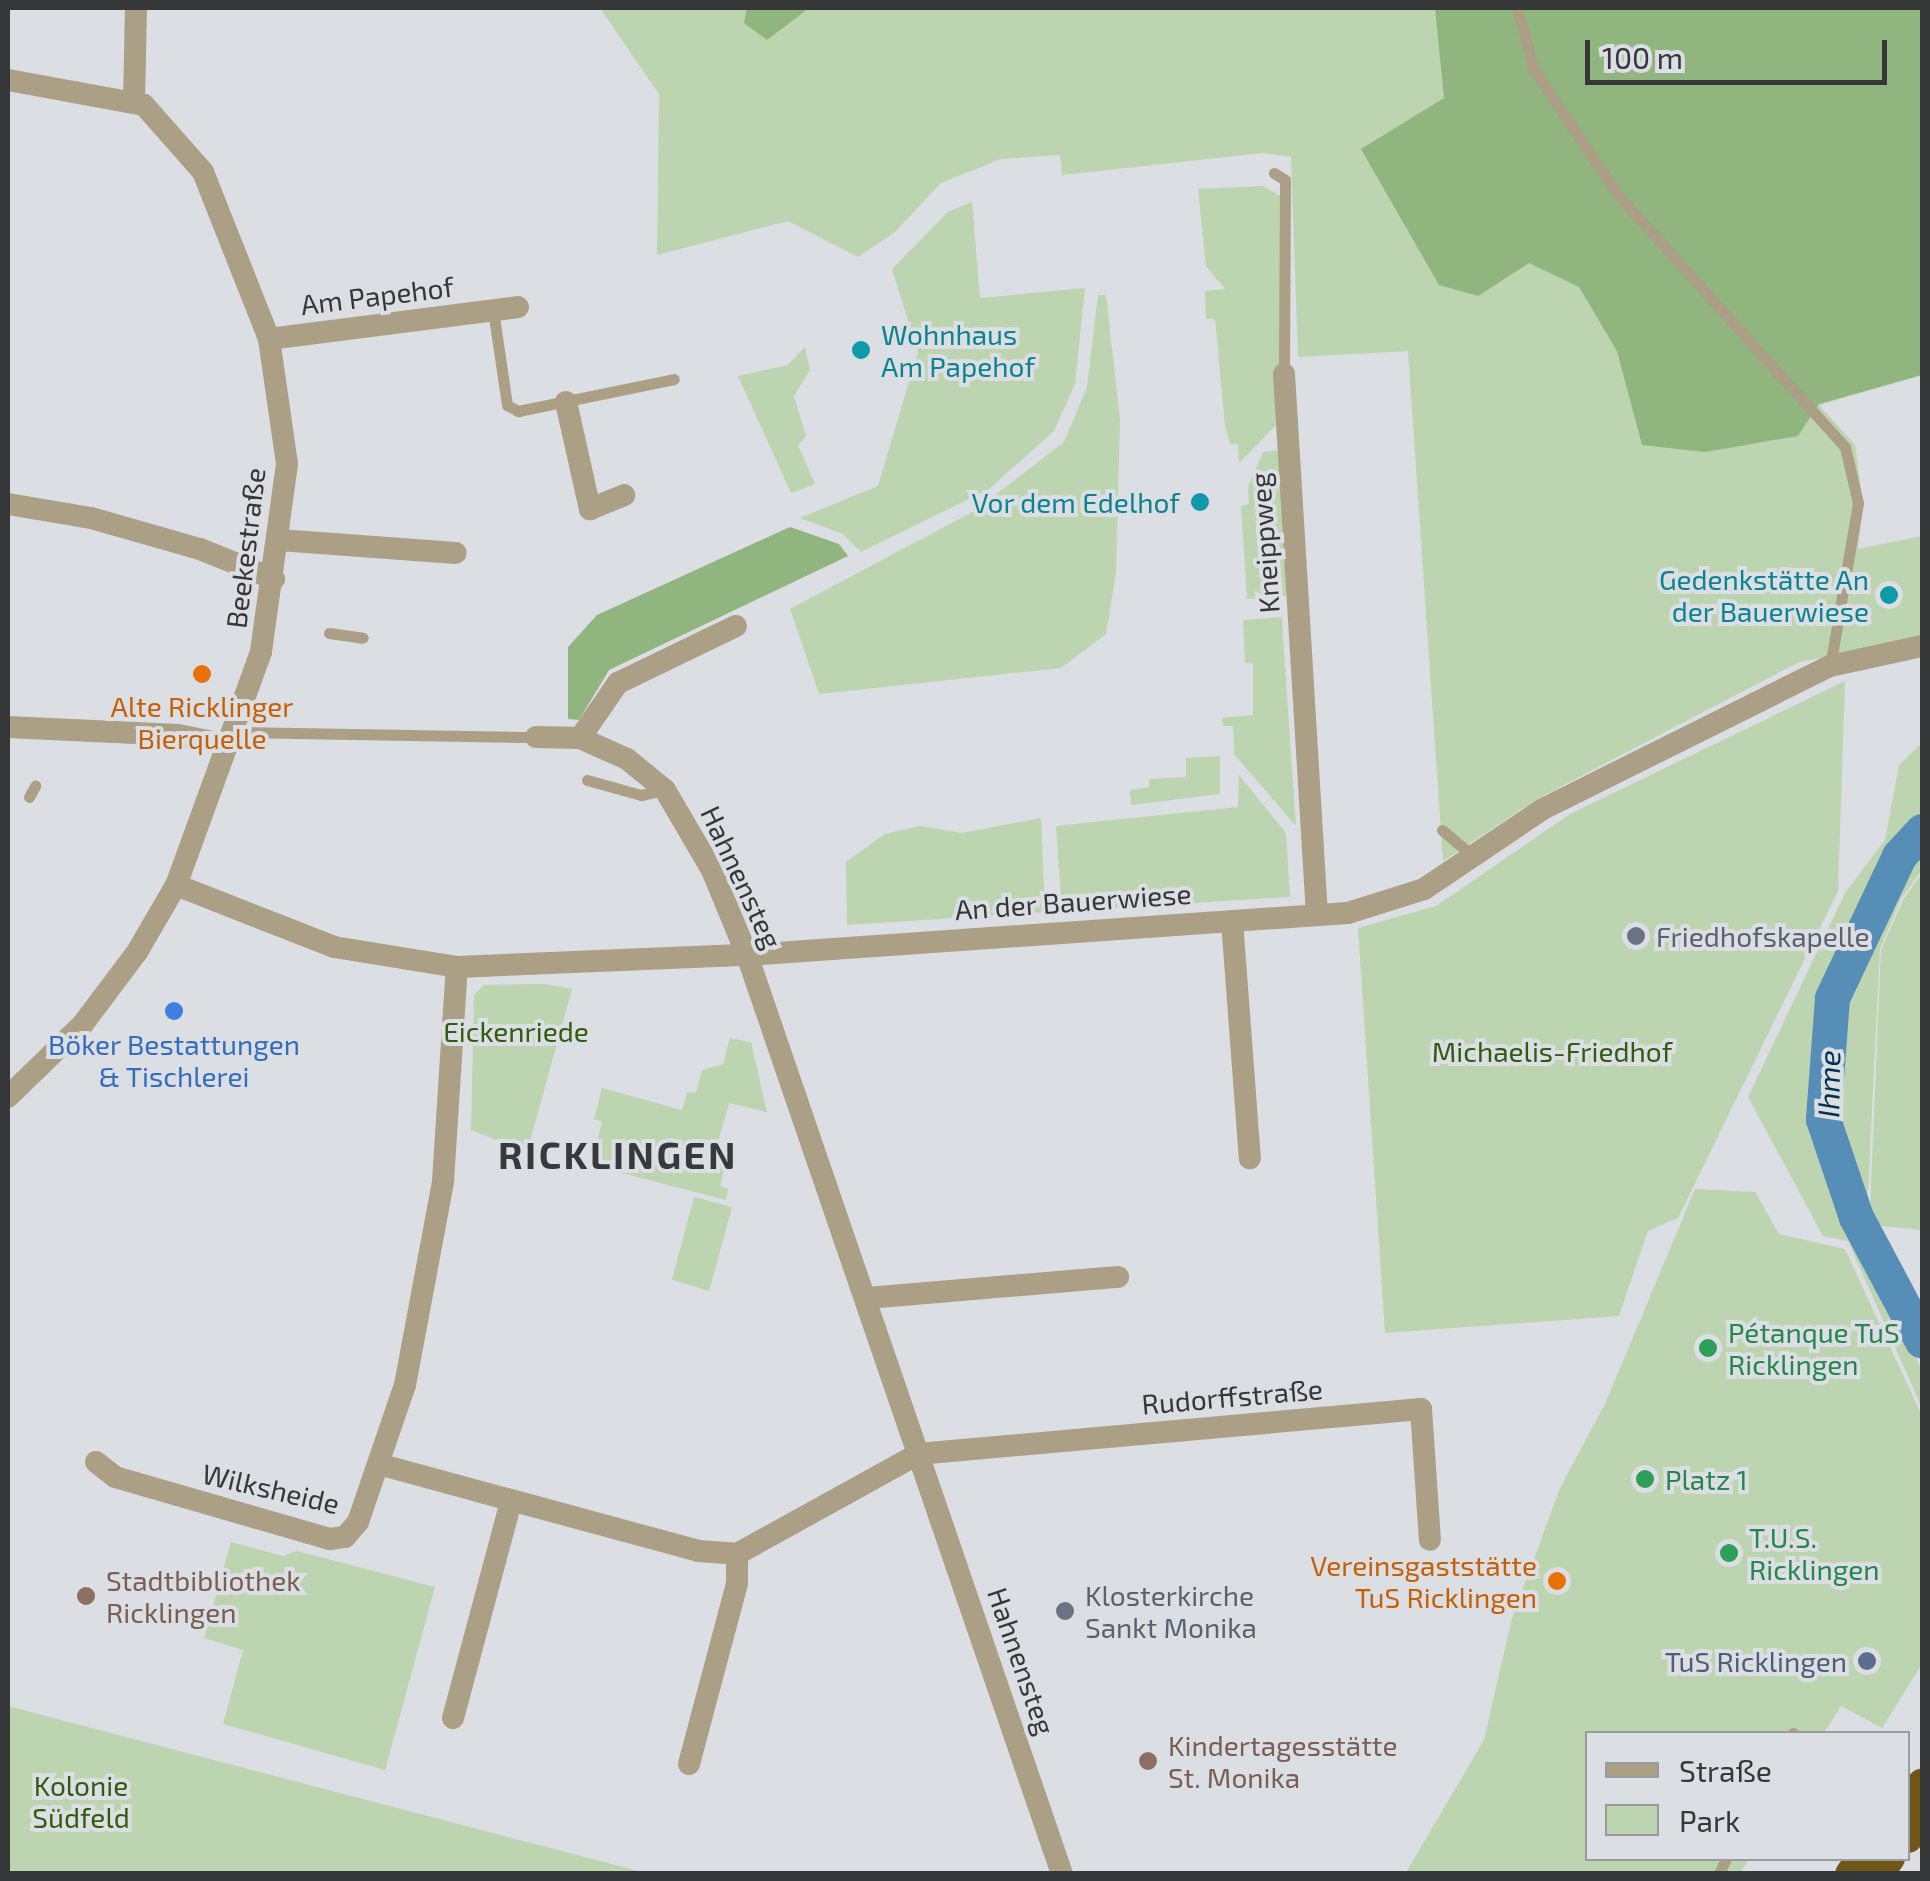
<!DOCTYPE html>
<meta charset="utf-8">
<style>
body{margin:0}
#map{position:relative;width:1930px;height:1881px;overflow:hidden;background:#dbdee3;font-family:"Exo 2",sans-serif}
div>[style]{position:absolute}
.green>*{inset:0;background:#bcd4b0}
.forest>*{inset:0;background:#90b57e}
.river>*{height:35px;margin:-17.5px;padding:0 17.5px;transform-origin:17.5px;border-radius:17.5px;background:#568eb7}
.lane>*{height:11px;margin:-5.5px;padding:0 5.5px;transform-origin:5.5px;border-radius:5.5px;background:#ab9f85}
.street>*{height:22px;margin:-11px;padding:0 11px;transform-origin:11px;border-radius:11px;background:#ab9f85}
.highway>*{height:30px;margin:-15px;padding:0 15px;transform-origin:15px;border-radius:15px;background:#705616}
.dots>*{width:28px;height:28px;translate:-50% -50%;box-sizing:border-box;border:5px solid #dbdee3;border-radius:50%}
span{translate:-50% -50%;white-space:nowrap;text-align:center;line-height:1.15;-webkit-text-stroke:8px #dbdee3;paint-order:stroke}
.street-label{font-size:28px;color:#363739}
.culture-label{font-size:28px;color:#0d838f}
.left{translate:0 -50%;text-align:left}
.right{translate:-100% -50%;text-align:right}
.food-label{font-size:28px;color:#c56008}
.worship-label{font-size:28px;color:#5b616d}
.park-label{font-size:28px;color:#305c0f}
.shop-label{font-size:28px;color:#366cbe}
.leisure-label{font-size:28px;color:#27864d}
.education-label{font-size:28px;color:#785e54}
.service-label{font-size:28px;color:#4e5e75}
.water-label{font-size:30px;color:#01314d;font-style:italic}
.district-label{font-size:38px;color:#373a3d;font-weight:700;letter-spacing:2.5px}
.frame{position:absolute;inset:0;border:10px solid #363739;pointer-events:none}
.legend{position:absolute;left:1585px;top:1731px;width:325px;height:130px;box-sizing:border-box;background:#dbdee3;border:2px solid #999b9f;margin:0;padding:12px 18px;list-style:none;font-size:30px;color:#363739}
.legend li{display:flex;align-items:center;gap:20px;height:50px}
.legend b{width:50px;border:2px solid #999b9f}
.scale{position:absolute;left:1585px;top:40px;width:302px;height:45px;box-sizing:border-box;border:5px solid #363739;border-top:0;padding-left:12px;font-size:30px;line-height:35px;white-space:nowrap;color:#363739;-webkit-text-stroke:8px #dbdee3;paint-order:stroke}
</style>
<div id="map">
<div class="green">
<i style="clip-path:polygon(600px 8px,1922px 8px,1922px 375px,1819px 405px,1855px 445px,1863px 505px,1858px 549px,1922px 536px,1922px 639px,1799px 662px,1539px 798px,1443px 861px,1408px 351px,1298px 357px,1291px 157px,1263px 153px,1062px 175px,1060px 155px,1001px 159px,941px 183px,895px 232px,858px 257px,788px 221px,657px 255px,659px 94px)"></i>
<i style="clip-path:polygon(1263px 186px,1280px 196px,1280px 421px,1239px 463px,1238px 444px,1230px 444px,1225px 426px,1215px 319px,1206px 319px,1205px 291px,1225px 289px,1206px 266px,1198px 189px)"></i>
<i style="clip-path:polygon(972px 202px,980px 298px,1085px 288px,1075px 384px,1054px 431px,989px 489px,861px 552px,843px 534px,800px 518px,878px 486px,918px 352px,892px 269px,948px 212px)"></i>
<i style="clip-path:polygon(1098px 295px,1106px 295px,1120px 419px,1116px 573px,1106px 634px,1061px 668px,819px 694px,790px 609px,976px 510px,1064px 442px,1087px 387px)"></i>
<i style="clip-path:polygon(805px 347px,810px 370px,794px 396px,806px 436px,798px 445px,815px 484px,791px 493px,738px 376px,788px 365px)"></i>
<i style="clip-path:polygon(1280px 450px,1288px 596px,1247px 599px,1241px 506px,1249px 504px,1248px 487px,1263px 452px)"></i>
<i style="clip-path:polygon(1282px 617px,1284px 653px,1296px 826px,1234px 754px,1233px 726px,1223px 726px,1222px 718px,1253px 715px,1253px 663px,1245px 663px,1243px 620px)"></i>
<i style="clip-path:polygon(1845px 681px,1838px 891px,1678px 1218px,1648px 1231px,1619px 1316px,1385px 1333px,1358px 928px,1436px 906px,1570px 814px)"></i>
<i style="clip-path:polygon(1922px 743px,1922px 823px,1894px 855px,1827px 996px,1818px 1120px,1859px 1235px,1922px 1371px,1922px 1408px,1848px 1241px,1823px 1236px,1748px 1097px,1845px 893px,1885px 840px,1899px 765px)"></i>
<i style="clip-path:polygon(1220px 756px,1220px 794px,1131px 805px,1130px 790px,1149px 787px,1149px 779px,1186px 777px,1186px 758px)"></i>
<i style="clip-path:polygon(1239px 775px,1286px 833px,1290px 897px,1062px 911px,1056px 826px,1238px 807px)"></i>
<i style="clip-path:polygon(1041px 818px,1045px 912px,847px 925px,846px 862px,885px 834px,920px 826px,962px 833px)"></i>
<i style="clip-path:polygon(1922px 836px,1922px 870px,1901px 899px,1880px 949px,1867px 1211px,1877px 1227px,1866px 1230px,1828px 1117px,1836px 997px,1903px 857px)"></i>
<i style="clip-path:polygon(1922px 873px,1922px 1230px,1880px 1226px,1870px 1209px,1881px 950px,1903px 900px)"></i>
<i style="clip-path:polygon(544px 984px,572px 989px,527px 1152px,471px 1130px,474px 996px,483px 985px)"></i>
<i style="clip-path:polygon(730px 1038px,751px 1042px,767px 1112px,729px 1103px,717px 1146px,729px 1150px,720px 1186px,728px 1189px,726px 1200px,591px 1165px,602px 1122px,594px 1119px,602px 1088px,682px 1110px,687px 1092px,696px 1093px,702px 1070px,723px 1064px)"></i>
<i style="clip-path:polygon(1695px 1189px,1755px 1192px,1779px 1234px,1845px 1249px,1922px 1416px,1922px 1664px,1882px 1728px,1841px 1706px,1824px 1733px,1588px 1734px,1588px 1858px,1749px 1859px,1740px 1873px,1405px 1874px,1484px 1740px,1512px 1618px,1560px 1488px,1605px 1404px)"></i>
<i style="clip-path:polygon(694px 1197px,732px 1207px,709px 1291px,672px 1280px)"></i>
<i style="clip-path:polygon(231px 1542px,283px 1556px,297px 1551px,435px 1587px,385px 1770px,223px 1724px,243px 1650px,204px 1638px)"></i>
<i style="clip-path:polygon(8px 1706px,61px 1720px,646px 1873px,8px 1873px)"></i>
</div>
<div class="forest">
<i style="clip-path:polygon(747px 8px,809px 8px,767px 40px,744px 23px)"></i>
<i style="clip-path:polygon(1435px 8px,1922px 8px,1922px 375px,1819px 404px,1798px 436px,1705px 452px,1642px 445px,1617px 351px,1579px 287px,1529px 263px,1478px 296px,1439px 285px,1361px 149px,1444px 98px)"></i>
<i style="clip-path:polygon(790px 527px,839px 544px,848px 556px,609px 670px,579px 720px,568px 719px,568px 647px,597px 615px)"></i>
</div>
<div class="river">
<i style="left:1922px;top:831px;width:34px;rotate:133deg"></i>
<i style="left:1899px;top:856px;width:157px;rotate:115.3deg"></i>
<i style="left:1832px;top:998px;width:121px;rotate:94.3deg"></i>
<i style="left:1823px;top:1119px;width:103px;rotate:71.4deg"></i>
<i style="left:1856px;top:1217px;width:140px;rotate:62deg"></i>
</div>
<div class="lane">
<i style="left:1517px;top:8px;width:64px;rotate:74.7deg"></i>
<i style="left:1534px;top:70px;width:151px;rotate:56.1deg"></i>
<i style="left:1618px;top:195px;width:339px;rotate:48deg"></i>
<i style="left:1845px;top:447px;width:57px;rotate:76.9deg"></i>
<i style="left:1858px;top:503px;width:165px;rotate:99.7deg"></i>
<i style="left:1274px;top:173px;width:13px;rotate:32deg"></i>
<i style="left:1285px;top:180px;width:194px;rotate:90.3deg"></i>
<i style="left:493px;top:310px;width:96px;rotate:81.6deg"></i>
<i style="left:507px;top:405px;width:13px;rotate:29deg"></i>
<i style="left:518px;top:411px;width:159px;rotate:-11.6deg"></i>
<i style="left:329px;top:633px;width:34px;rotate:8deg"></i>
<i style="left:237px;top:732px;width:299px;rotate:1deg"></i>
<i style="left:587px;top:780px;width:56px;rotate:15.5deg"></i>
<i style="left:641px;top:795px;width:25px;rotate:-12deg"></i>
<i style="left:29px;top:797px;width:13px;rotate:-61deg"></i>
<i style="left:1442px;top:830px;width:40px;rotate:40deg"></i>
<i style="left:1793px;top:1734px;width:1px;rotate:-90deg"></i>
<i style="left:1719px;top:1874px;width:17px;rotate:-66deg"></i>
</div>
<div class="street">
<i style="left:8px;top:80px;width:138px;rotate:10.4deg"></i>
<i style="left:144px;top:105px;width:89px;rotate:48.6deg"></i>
<i style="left:203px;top:172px;width:180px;rotate:68.4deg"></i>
<i style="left:269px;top:339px;width:126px;rotate:81.8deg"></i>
<i style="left:287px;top:464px;width:190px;rotate:97.9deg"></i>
<i style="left:261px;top:652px;width:248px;rotate:110deg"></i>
<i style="left:176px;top:885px;width:78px;rotate:120.2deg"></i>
<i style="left:137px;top:952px;width:90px;rotate:126.9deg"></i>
<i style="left:83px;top:1024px;width:105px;rotate:135.8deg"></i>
<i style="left:134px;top:102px;width:94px;rotate:-88.8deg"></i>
<i style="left:269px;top:339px;width:251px;rotate:-7.3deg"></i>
<i style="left:1284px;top:374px;width:542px;rotate:86.51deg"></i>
<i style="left:566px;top:402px;width:110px;rotate:77.4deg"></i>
<i style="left:590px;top:509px;width:37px;rotate:-22deg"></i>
<i style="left:8px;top:504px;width:84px;rotate:9.6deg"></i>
<i style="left:91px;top:518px;width:113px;rotate:15.9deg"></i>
<i style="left:200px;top:549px;width:80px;rotate:22.1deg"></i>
<i style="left:279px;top:540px;width:177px;rotate:4.2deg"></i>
<i style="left:8px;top:727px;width:170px;rotate:2.7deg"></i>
<i style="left:178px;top:735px;width:51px;rotate:11.3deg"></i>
<i style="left:536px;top:737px;width:44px;rotate:1.3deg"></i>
<i style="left:580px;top:738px;width:51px;rotate:24.1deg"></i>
<i style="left:627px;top:759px;width:49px;rotate:39.2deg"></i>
<i style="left:665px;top:790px;width:93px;rotate:59.6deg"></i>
<i style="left:712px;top:870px;width:92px;rotate:67.6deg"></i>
<i style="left:747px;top:955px;width:971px;rotate:71.08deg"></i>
<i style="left:580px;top:738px;width:67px;rotate:-55.4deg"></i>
<i style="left:618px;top:683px;width:131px;rotate:-25.8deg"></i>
<i style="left:176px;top:885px;width:170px;rotate:21.4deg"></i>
<i style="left:334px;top:947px;width:125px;rotate:9.2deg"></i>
<i style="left:457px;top:967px;width:290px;rotate:-2.4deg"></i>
<i style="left:747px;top:955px;width:602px;rotate:-4deg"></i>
<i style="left:1348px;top:913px;width:80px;rotate:-17.5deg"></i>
<i style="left:1424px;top:889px;width:143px;rotate:-33.9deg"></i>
<i style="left:1543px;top:809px;width:321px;rotate:-26.5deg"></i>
<i style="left:1830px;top:666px;width:94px;rotate:-12.3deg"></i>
<i style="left:1232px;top:921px;width:238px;rotate:85.7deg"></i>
<i style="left:867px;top:1298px;width:252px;rotate:-4.8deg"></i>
<i style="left:96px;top:1462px;width:24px;rotate:38deg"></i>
<i style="left:115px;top:1477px;width:224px;rotate:16.1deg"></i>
<i style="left:330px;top:1539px;width:15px;rotate:-8deg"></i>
<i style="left:345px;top:1537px;width:20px;rotate:-49deg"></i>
<i style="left:358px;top:1522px;width:145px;rotate:-71.1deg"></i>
<i style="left:405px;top:1385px;width:208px;rotate:-79.4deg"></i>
<i style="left:443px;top:1181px;width:214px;rotate:-86.3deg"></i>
<i style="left:382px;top:1465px;width:327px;rotate:15.2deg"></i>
<i style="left:698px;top:1551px;width:39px;rotate:4deg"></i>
<i style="left:737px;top:1554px;width:207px;rotate:-28.9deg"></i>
<i style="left:918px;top:1454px;width:505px;rotate:-5.11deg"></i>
<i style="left:1421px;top:1409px;width:131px;rotate:86.1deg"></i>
<i style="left:453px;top:1718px;width:225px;rotate:-75deg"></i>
<i style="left:689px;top:1764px;width:187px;rotate:-75.1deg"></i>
<i style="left:737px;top:1583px;width:29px;rotate:-90deg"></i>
</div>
<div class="highway">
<i style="left:1908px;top:1803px;width:24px;rotate:-54deg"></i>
<i style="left:1908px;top:1838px;width:24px;rotate:-54deg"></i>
<i style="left:1850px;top:1874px;width:20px;rotate:-53deg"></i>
<i style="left:1878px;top:1874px;width:20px;rotate:-53deg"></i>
</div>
<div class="dots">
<i style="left:861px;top:350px;background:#0f9aa8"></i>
<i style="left:1200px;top:502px;background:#0f9aa8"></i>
<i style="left:1889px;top:595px;background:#0f9aa8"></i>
<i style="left:202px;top:674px;background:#e8710a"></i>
<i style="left:1636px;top:936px;background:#6b7280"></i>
<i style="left:174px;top:1011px;background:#3f7fe0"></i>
<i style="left:1708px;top:1348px;background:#2e9e5b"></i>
<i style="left:1645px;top:1479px;background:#2e9e5b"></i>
<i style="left:1729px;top:1553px;background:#2e9e5b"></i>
<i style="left:1557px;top:1581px;background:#e8710a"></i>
<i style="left:86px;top:1596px;background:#8d6e63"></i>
<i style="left:1065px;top:1611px;background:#6b7280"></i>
<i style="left:1867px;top:1661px;background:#5c6f8a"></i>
<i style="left:1148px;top:1761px;background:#8d6e63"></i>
</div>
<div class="street-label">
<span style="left:377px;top:295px;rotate:-7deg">Am Papehof</span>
<span style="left:1264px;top:543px;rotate:-94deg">Kneippweg</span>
<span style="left:245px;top:548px;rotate:-83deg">Beekestraße</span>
<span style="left:742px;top:877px;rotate:65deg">Hahnensteg</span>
<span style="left:1073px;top:901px;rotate:-4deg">An der Bauerwiese</span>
<span style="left:1232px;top:1396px;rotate:-5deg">Rudorffstraße</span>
<span style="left:271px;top:1488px;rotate:13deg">Wilksheide</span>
<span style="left:1022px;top:1661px;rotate:71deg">Hahnensteg</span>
</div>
<div class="culture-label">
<span class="left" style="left:881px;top:350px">Wohnhaus<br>Am Papehof</span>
<span class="right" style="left:1180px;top:502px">Vor dem Edelhof</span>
<span class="right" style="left:1869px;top:595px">Gedenkstätte An<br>der Bauerwiese</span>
</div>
<div class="food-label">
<span style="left:202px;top:722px">Alte Ricklinger<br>Bierquelle</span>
<span class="right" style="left:1537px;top:1581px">Vereinsgaststätte<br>TuS Ricklingen</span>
</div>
<div class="worship-label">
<span class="left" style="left:1656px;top:936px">Friedhofskapelle</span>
<span class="left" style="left:1085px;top:1611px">Klosterkirche<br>Sankt Monika</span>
</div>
<div class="park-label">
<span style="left:516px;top:1031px">Eickenriede</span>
<span style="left:1552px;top:1051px">Michaelis-Friedhof</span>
<span style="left:81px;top:1801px">Kolonie<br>Südfeld</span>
</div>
<div class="shop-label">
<span style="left:174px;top:1060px">Böker Bestattungen<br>&amp; Tischlerei</span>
</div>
<div class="leisure-label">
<span class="left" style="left:1728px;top:1348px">Pétanque TuS<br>Ricklingen</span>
<span class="left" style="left:1665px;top:1479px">Platz 1</span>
<span class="left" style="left:1749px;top:1553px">T.U.S.<br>Ricklingen</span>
</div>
<div class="education-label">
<span class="left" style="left:106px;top:1596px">Stadtbibliothek<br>Ricklingen</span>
<span class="left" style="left:1168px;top:1761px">Kindertagesstätte<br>St. Monika</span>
</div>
<div class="service-label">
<span class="right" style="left:1847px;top:1661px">TuS Ricklingen</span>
</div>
<div class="water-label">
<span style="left:1828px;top:1084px;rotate:-89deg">Ihme</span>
</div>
<div class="district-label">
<span style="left:618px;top:1155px">RICKLINGEN</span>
</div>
<div class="frame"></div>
<ul class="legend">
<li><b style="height:12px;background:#ab9f85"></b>Straße</li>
<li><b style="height:28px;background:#bcd4b0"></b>Park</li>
</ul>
<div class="scale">100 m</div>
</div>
